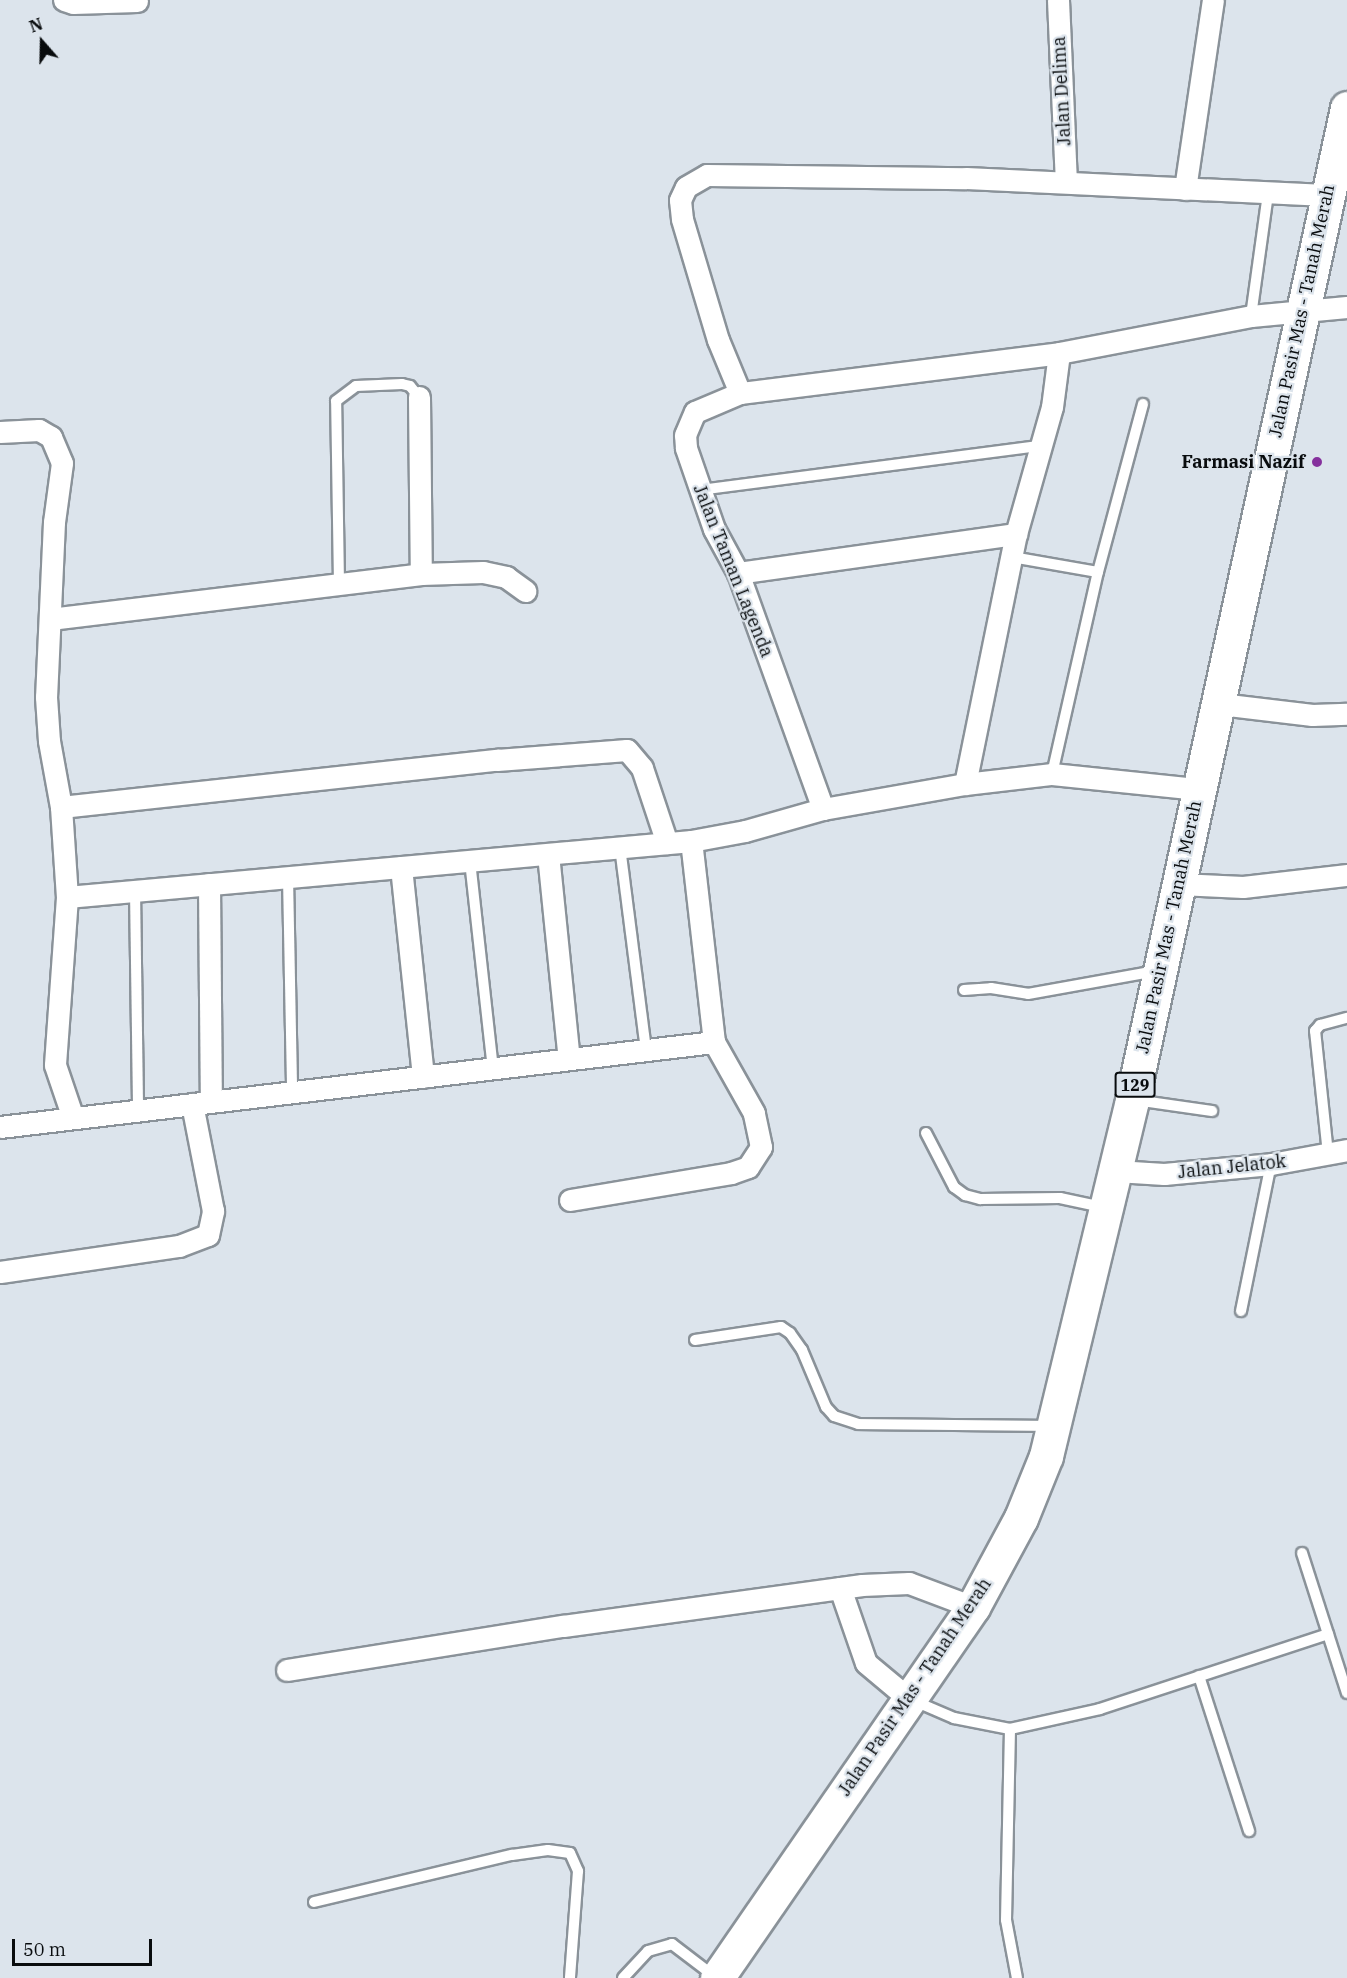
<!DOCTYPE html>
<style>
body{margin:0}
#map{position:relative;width:1347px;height:1978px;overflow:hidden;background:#dce4ec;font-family:"IBM Plex Serif",serif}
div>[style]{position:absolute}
.roads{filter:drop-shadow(2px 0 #8a9299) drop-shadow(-2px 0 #8a9299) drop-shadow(0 2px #8a9299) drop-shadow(0 -2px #8a9299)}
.lane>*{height:10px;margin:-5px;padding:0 5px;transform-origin:5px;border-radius:5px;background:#fff}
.street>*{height:21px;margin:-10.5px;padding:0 10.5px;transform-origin:10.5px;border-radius:10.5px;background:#fff}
.primary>*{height:33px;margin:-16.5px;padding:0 16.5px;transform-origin:16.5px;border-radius:16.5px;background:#fff}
.dots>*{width:16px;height:16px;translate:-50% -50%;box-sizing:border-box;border:3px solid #dce4ec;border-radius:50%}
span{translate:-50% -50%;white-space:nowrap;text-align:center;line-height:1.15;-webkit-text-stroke:4.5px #dce4ec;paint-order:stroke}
.shield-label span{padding:2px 4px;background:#dce4ec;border:2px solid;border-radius:4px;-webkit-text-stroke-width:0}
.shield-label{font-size:16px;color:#090c0e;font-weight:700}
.street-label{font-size:18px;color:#090c0e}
.poi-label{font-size:18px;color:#090c0e;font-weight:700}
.right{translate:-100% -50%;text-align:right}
.north{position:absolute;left:12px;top:12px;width:60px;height:60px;-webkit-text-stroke:4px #dce4ec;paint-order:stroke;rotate:340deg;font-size:16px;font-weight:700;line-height:24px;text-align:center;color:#090c0e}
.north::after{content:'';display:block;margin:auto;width:21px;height:27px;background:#090c0e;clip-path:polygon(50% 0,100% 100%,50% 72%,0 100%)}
.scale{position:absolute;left:12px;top:1939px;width:140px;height:27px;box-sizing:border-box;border:3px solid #090c0e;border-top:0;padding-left:8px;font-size:18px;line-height:21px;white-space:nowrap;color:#090c0e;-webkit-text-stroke:4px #dce4ec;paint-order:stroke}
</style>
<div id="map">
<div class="roads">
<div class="lane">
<i style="left:1251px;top:316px;width:124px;rotate:-82.1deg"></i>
<i style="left:700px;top:490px;width:344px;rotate:-7.4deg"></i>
<i style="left:1012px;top:557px;width:87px;rotate:9.9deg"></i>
<i style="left:339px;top:584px;width:183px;rotate:-90.9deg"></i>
<i style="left:336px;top:401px;width:25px;rotate:-37deg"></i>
<i style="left:356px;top:386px;width:46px;rotate:-2.5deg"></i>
<i style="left:402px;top:384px;width:8px;rotate:14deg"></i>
<i style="left:410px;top:386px;width:14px;rotate:51deg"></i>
<i style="left:1052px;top:774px;width:207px;rotate:-77.2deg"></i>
<i style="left:1098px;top:572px;width:174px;rotate:-75deg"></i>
<i style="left:620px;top:847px;width:205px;rotate:82.7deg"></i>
<i style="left:470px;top:861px;width:208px;rotate:83.7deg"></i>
<i style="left:288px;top:877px;width:215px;rotate:88.9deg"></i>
<i style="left:135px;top:890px;width:221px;rotate:89.2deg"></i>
<i style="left:964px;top:990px;width:27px;rotate:-4deg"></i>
<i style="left:991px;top:988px;width:37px;rotate:9deg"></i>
<i style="left:1028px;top:994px;width:130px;rotate:-10.2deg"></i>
<i style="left:1135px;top:1100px;width:78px;rotate:8.1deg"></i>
<i style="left:926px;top:1133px;width:61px;rotate:62.6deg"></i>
<i style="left:954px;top:1187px;width:14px;rotate:36deg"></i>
<i style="left:965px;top:1195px;width:16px;rotate:15deg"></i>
<i style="left:980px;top:1199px;width:80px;rotate:-0.7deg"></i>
<i style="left:1060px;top:1198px;width:43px;rotate:12.1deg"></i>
<i style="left:1328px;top:1154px;width:124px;rotate:-96deg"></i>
<i style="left:1315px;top:1031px;width:8px;rotate:-50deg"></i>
<i style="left:1320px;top:1025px;width:28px;rotate:-15deg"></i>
<i style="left:1241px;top:1311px;width:150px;rotate:-78.5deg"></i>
<i style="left:695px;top:1340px;width:87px;rotate:-8.6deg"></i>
<i style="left:781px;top:1327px;width:11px;rotate:34deg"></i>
<i style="left:790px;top:1333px;width:21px;rotate:55deg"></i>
<i style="left:802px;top:1350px;width:62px;rotate:67.2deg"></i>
<i style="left:826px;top:1407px;width:12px;rotate:48deg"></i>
<i style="left:834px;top:1416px;width:25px;rotate:18deg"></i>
<i style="left:858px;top:1424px;width:192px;rotate:0.6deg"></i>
<i style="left:1302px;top:1553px;width:147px;rotate:72.2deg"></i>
<i style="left:1199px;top:1676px;width:163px;rotate:72.1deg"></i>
<i style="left:912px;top:1700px;width:46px;rotate:23.2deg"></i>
<i style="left:954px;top:1718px;width:57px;rotate:11.1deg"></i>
<i style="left:1010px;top:1729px;width:92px;rotate:-12.5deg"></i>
<i style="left:1100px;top:1709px;width:240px;rotate:-18.2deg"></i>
<i style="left:1010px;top:1729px;width:191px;rotate:91.2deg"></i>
<i style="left:1006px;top:1920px;width:59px;rotate:79.3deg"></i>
<i style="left:314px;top:1902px;width:204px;rotate:-13.4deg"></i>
<i style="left:512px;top:1855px;width:36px;rotate:-8deg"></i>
<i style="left:548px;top:1850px;width:22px;rotate:8deg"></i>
<i style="left:570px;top:1853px;width:20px;rotate:66deg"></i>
<i style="left:578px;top:1871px;width:107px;rotate:94.3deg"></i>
<i style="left:623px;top:1978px;width:37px;rotate:-47deg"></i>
<i style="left:648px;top:1951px;width:25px;rotate:-16deg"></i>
<i style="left:672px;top:1944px;width:53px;rotate:37.3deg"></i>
</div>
<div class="street">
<i style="left:64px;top:0;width:9px;rotate:18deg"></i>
<i style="left:73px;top:3px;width:64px;rotate:-1.8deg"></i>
<i style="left:1058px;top:0;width:182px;rotate:87.5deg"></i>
<i style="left:1185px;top:189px;width:191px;rotate:-81.6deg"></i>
<i style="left:740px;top:393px;width:57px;rotate:-112.5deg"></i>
<i style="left:718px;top:340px;width:126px;rotate:-106.6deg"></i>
<i style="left:682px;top:219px;width:19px;rotate:-96deg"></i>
<i style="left:680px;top:200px;width:14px;rotate:-65deg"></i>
<i style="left:686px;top:187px;width:24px;rotate:-30deg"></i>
<i style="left:707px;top:175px;width:259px;rotate:0.7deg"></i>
<i style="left:966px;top:178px;width:360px;rotate:2.7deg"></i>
<i style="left:419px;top:397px;width:177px;rotate:89.4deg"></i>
<i style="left:0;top:432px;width:39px;rotate:-3deg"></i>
<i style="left:39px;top:430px;width:14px;rotate:30deg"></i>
<i style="left:51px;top:437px;width:28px;rotate:67deg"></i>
<i style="left:62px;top:463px;width:60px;rotate:97.7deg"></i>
<i style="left:54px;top:522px;width:175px;rotate:92.6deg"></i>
<i style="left:46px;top:697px;width:44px;rotate:86.1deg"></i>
<i style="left:49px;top:741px;width:67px;rotate:79.7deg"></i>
<i style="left:61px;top:807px;width:90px;rotate:86.2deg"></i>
<i style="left:67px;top:897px;width:168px;rotate:94.1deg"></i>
<i style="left:55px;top:1065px;width:56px;rotate:71.2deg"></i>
<i style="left:738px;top:573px;width:281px;rotate:-8deg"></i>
<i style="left:50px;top:619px;width:374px;rotate:-6.9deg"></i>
<i style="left:421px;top:574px;width:62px;rotate:-1.8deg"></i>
<i style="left:483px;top:572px;width:24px;rotate:12deg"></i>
<i style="left:506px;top:577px;width:24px;rotate:36deg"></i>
<i style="left:1220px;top:704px;width:93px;rotate:6.8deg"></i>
<i style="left:1312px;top:715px;width:35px;rotate:-2deg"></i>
<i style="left:965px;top:784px;width:255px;rotate:-78.5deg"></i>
<i style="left:1016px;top:534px;width:132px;rotate:-74.2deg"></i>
<i style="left:1052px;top:407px;width:54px;rotate:-82.6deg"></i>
<i style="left:61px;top:807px;width:439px;rotate:-6.2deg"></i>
<i style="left:497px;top:760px;width:130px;rotate:-4.4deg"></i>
<i style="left:627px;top:750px;width:23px;rotate:50deg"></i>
<i style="left:642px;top:768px;width:79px;rotate:71.6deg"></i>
<i style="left:823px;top:809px;width:251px;rotate:-109.8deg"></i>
<i style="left:738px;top:573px;width:50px;rotate:-118.6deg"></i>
<i style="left:714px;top:529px;width:86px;rotate:-109.1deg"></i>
<i style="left:686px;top:448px;width:13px;rotate:-94deg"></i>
<i style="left:685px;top:435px;width:25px;rotate:-67deg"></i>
<i style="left:695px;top:412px;width:49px;rotate:-22.9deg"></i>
<i style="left:740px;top:393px;width:321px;rotate:-7.1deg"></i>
<i style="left:1059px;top:353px;width:196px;rotate:-10.9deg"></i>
<i style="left:1251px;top:316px;width:96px;rotate:-5.4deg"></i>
<i style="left:548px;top:854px;width:206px;rotate:84.2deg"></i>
<i style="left:401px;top:867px;width:211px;rotate:84deg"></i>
<i style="left:209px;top:884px;width:218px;rotate:89.5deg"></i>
<i style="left:1179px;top:884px;width:64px;rotate:2.7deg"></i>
<i style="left:1243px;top:887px;width:105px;rotate:-6.6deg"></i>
<i style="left:67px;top:897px;width:627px;rotate:-5.13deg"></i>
<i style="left:691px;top:841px;width:55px;rotate:-10.5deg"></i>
<i style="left:745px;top:831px;width:81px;rotate:-15.8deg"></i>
<i style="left:823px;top:809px;width:144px;rotate:-10deg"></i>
<i style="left:965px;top:784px;width:88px;rotate:-6.6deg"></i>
<i style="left:1052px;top:774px;width:147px;rotate:5.9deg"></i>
<i style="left:0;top:1127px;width:719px;rotate:-6.79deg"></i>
<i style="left:1116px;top:1171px;width:48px;rotate:3.6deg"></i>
<i style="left:1164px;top:1174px;width:107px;rotate:-5.3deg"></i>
<i style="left:1271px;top:1164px;width:77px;rotate:-10.4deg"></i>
<i style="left:570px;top:1200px;width:163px;rotate:-9.5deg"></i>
<i style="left:731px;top:1173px;width:18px;rotate:-19deg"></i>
<i style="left:748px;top:1167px;width:24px;rotate:-57deg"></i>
<i style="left:761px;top:1147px;width:35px;rotate:-102deg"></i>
<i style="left:754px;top:1113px;width:81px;rotate:-119.4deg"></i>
<i style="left:714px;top:1042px;width:202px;rotate:-96.5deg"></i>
<i style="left:0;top:1272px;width:181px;rotate:-8.3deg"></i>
<i style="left:179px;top:1246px;width:31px;rotate:-21deg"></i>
<i style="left:208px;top:1235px;width:25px;rotate:-78deg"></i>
<i style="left:213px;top:1211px;width:109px;rotate:-101.1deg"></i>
<i style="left:840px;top:1588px;width:79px;rotate:70.9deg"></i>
<i style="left:866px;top:1663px;width:56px;rotate:39.9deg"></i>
<i style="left:287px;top:1670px;width:279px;rotate:-9.1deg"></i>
<i style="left:563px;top:1626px;width:302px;rotate:-7.8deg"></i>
<i style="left:862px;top:1585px;width:47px;rotate:-2.4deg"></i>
<i style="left:909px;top:1583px;width:68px;rotate:20.6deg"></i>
</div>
<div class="primary">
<i style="left:717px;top:1978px;width:451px;rotate:-55.4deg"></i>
<i style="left:973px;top:1607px;width:101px;rotate:-61.7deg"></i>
<i style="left:1021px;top:1518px;width:67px;rotate:-68deg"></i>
<i style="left:1046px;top:1456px;width:366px;rotate:-76.4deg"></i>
<i style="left:1132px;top:1100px;width:1015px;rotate:-77.77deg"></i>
</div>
</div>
<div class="dots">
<i style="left:1317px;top:462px;background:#85309d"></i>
</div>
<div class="shield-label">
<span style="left:1135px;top:1085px">129</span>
</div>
<div class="street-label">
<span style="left:1062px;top:91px;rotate:-93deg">Jalan Delima</span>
<span style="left:1302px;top:311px;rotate:-78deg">Jalan Pasir Mas - Tanah Merah</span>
<span style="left:733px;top:571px;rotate:68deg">Jalan Taman Lagenda</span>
<span style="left:1169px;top:927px;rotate:-78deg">Jalan Pasir Mas - Tanah Merah</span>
<span style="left:1232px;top:1167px;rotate:-6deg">Jalan Jelatok</span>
<span style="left:915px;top:1687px;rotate:-56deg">Jalan Pasir Mas - Tanah Merah</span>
</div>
<div class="poi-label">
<span class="right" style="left:1305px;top:462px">Farmasi Nazif</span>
</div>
<div class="north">N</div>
<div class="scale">50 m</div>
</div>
